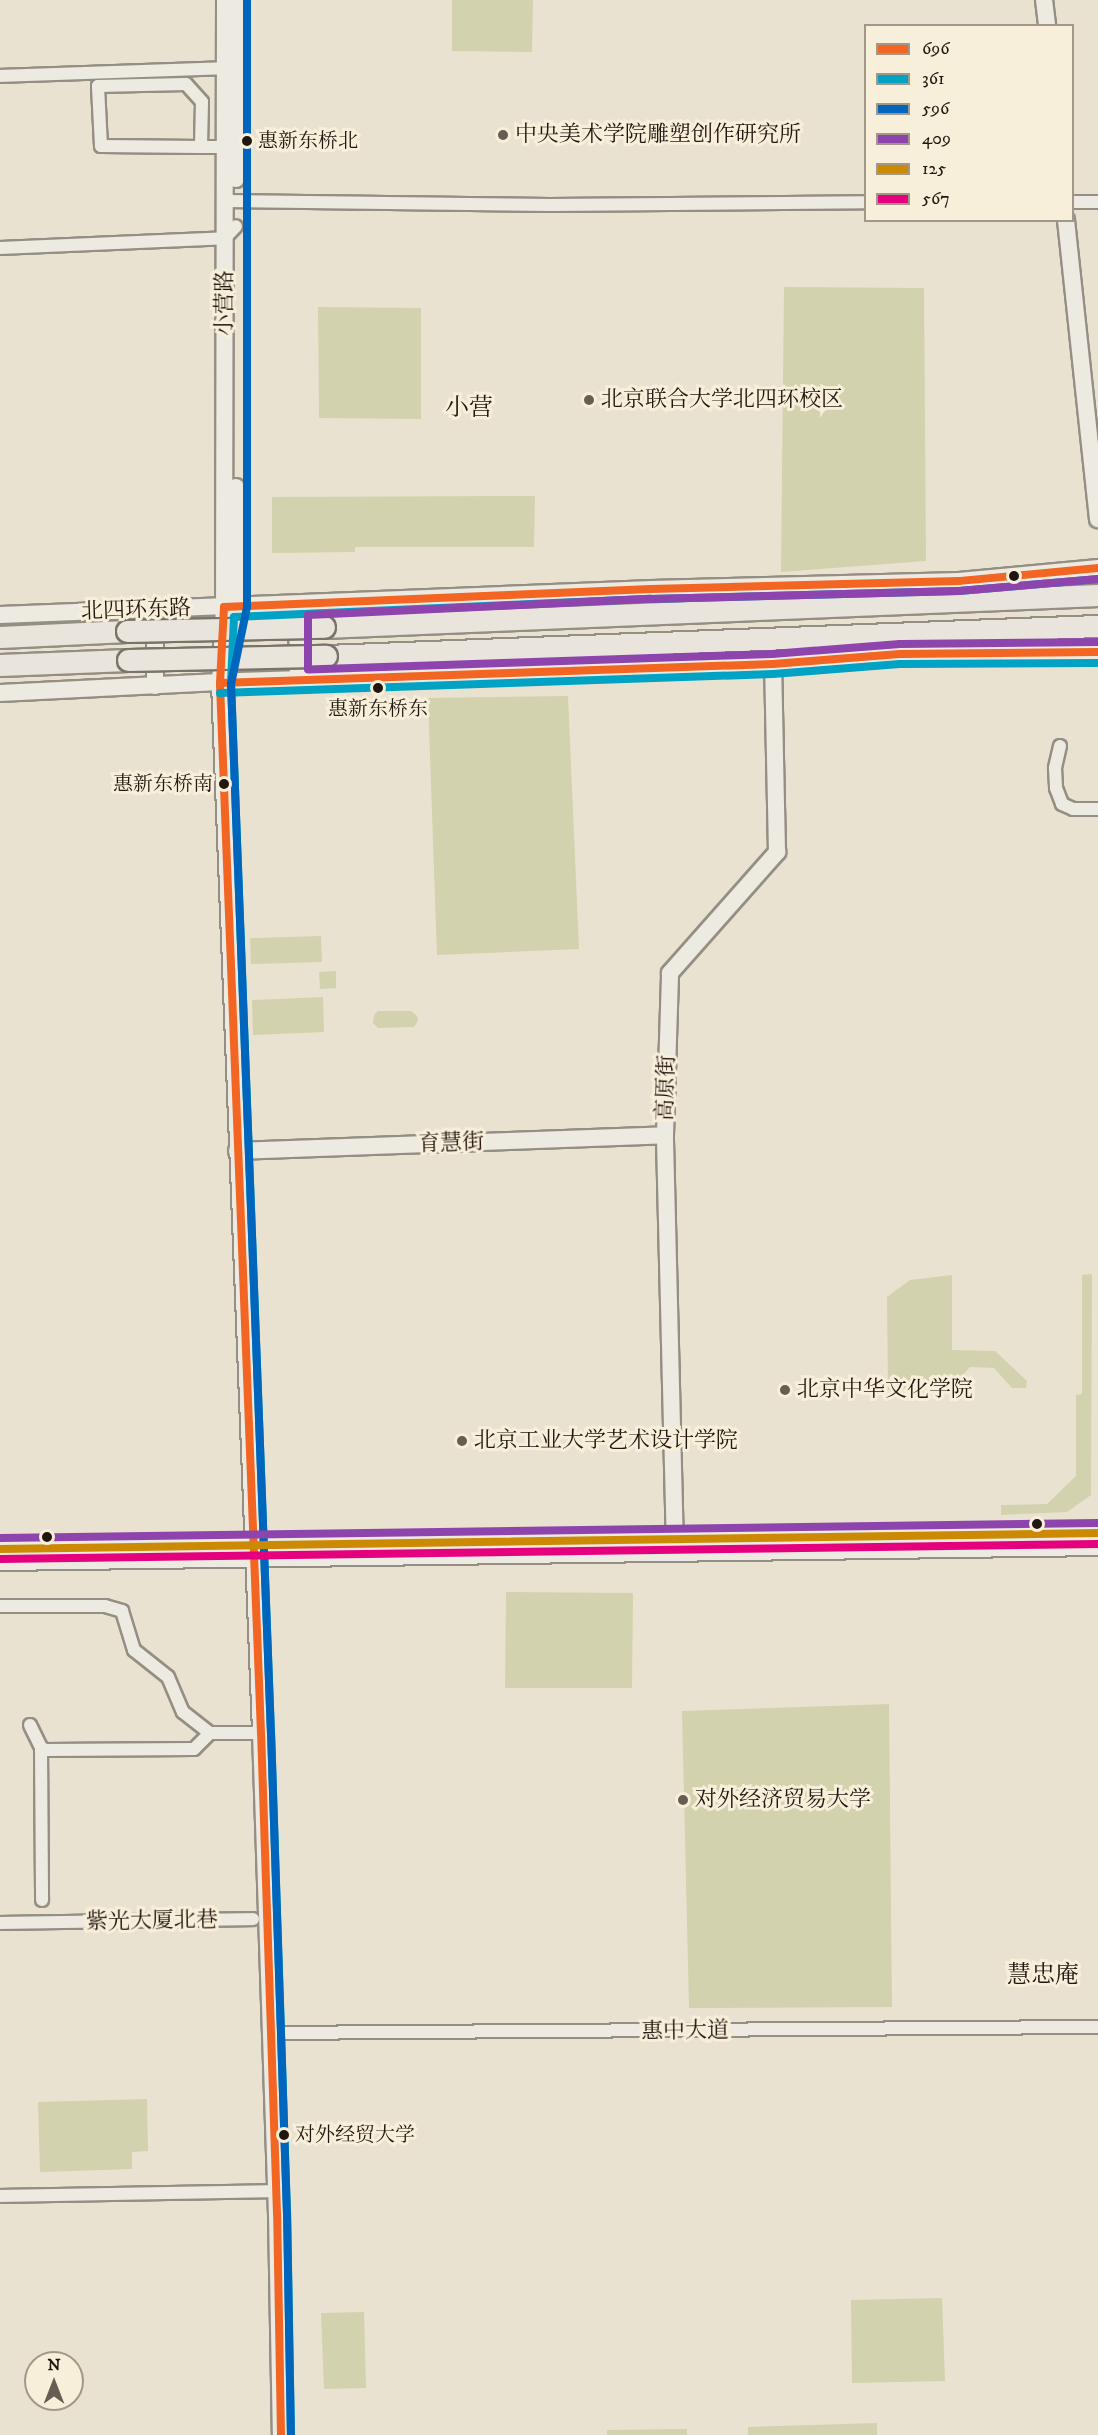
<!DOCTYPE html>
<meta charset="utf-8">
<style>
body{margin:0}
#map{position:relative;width:1098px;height:2435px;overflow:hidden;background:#eae2d0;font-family:"IM FELL DW Pica","Noto Serif SC",serif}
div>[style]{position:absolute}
.green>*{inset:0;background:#d2d2ae}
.roads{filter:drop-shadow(2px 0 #948e84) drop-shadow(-2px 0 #948e84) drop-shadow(0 2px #948e84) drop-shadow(0 -2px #948e84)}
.street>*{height:12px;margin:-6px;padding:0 6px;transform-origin:6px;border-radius:6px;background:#edeae1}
.secondary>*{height:16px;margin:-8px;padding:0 8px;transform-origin:8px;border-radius:8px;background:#edeae1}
.highway>*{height:21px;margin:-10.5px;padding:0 10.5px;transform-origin:10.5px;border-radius:10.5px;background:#eae5dc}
.bridges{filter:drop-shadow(2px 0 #79736a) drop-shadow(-2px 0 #79736a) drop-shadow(0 2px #79736a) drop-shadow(0 -2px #79736a)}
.highway-bridge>*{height:21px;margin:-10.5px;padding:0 10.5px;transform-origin:10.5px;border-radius:10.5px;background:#eae5dc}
.bus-1>*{height:8px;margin:-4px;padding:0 4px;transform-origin:4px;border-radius:4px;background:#f26522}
.bus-2>*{height:8px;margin:-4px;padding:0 4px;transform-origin:4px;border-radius:4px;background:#02a2c4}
.bus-3>*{height:8px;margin:-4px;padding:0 4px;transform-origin:4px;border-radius:4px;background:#0065bd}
.bus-4>*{height:8px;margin:-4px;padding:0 4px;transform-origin:4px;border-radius:4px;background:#8e44ad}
.bus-5>*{height:8px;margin:-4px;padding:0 4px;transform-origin:4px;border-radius:4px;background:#cc8903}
.bus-6>*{height:8px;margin:-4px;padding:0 4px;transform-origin:4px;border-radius:4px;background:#e5007d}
.dots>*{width:16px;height:16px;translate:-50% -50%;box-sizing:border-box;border:3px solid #f8efda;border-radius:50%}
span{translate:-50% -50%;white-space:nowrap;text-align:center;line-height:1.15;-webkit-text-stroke:6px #f8efda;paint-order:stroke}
.bus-label{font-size:20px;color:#221610}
.left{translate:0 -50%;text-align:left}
.right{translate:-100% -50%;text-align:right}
.poi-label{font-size:22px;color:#221610}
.street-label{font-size:22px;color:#221610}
.neighbourhood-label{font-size:24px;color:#221610}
.legend{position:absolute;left:864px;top:24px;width:210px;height:198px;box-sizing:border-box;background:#f8efda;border:2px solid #a29889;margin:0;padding:8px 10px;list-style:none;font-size:18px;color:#221610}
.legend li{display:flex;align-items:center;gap:12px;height:30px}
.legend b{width:30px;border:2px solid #a29889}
.north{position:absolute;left:24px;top:2351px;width:60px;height:60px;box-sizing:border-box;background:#f8efda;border:2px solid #a29889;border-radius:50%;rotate:0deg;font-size:16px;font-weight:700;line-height:24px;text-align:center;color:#221610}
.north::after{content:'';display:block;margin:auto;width:21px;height:27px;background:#685d53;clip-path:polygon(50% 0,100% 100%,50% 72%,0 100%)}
</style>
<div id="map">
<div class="green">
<i style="clip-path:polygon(452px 0,533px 0,532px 52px,452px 51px)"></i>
<i style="clip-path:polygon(784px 287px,924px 288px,926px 561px,781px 572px)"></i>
<i style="clip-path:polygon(318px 307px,421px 308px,421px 419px,319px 418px)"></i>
<i style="clip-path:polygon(535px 496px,534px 547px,355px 547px,355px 552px,272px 553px,272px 497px)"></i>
<i style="clip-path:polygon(568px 696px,579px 949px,437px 955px,428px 698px)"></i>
<i style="clip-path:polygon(321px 936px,322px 962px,251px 964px,250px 938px)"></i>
<i style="clip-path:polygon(336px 971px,336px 988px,320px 989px,319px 972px)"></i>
<i style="clip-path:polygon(323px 997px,324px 1032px,253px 1035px,252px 1000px)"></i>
<i style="clip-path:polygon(378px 1011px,411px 1011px,417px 1016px,418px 1021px,414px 1027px,378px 1028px,373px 1023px,374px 1015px)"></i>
<i style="clip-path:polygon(1092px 1274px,1091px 1495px,1067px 1512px,1001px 1515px,1001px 1505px,1047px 1504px,1076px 1476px,1076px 1395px,1082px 1394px,1082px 1275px)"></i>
<i style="clip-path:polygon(952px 1275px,952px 1350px,995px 1351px,1027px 1381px,1026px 1388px,1012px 1388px,994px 1368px,970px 1367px,952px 1388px,888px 1390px,887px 1297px,910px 1280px)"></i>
<i style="clip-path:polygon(506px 1592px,633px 1593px,632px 1688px,505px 1688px)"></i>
<i style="clip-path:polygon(889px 1704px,892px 2007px,689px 2008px,682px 1711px)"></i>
<i style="clip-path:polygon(147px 2099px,148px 2151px,132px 2152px,132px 2169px,40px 2172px,38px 2102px)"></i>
<i style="clip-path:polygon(942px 2298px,945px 2381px,852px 2383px,851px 2300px)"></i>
<i style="clip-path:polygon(364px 2312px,366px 2388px,324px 2389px,321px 2313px)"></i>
<i style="clip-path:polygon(877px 2423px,877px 2435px,748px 2435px,748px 2427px)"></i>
<i style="clip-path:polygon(687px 2429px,687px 2435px,607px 2435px,607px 2430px)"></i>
</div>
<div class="roads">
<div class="street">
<i style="left:0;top:76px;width:224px;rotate:-2deg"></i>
<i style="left:201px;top:147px;width:100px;rotate:-179.4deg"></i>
<i style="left:101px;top:146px;width:60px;rotate:-92.9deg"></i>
<i style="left:98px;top:86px;width:88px;rotate:-1.3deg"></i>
<i style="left:186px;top:84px;width:24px;rotate:48deg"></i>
<i style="left:202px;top:102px;width:45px;rotate:91.3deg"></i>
<i style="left:201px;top:147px;width:23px"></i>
<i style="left:225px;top:201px;width:325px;rotate:0.7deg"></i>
<i style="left:550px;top:205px;width:316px;rotate:-0.5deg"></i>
<i style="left:1072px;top:202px;width:26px"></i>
<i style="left:0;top:248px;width:225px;rotate:-2.5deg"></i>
<i style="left:225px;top:238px;width:16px;rotate:-47deg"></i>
<i style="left:1060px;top:746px;width:23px;rotate:103deg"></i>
<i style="left:1055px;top:768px;width:20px;rotate:87deg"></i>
<i style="left:1056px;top:788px;width:17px;rotate:69deg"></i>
<i style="left:1062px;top:804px;width:12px;rotate:24deg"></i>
<i style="left:1073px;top:809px;width:25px"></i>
<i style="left:0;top:1606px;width:105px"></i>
<i style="left:105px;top:1606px;width:18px;rotate:16deg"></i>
<i style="left:122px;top:1611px;width:41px;rotate:72.9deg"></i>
<i style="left:134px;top:1650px;width:43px;rotate:38.5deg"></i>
<i style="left:168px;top:1677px;width:38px;rotate:67deg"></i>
<i style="left:183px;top:1712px;width:34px;rotate:38deg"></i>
<i style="left:30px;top:1725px;width:25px;rotate:64deg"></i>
<i style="left:41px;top:1748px;width:5px;rotate:22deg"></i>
<i style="left:46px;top:1750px;width:148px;rotate:-0.4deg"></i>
<i style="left:194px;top:1749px;width:23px;rotate:-45deg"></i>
<i style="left:210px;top:1733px;width:51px"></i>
<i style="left:41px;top:1748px;width:152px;rotate:89.6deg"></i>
<i style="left:0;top:1923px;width:253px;rotate:-0.9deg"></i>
<i style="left:271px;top:2033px;width:827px;rotate:-0.42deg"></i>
<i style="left:0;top:2196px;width:276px;rotate:-1deg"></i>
</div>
<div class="secondary">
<i style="left:225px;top:0;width:607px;rotate:90.09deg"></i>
<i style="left:224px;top:607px;width:76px;rotate:93deg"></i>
<i style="left:220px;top:683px;width:1051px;rotate:87.76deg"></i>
<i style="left:261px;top:1733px;width:480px;rotate:88.1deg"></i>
<i style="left:277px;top:2213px;width:222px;rotate:89deg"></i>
<i style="left:1044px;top:0;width:26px;rotate:83deg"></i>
<i style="left:236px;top:179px;width:179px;rotate:-89.7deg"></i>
<i style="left:1066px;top:220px;width:301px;rotate:83.9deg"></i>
<i style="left:297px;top:605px;width:75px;rotate:89.2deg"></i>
<i style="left:0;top:615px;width:652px;rotate:-2.29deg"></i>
<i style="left:651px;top:589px;width:308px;rotate:-1.5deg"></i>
<i style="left:959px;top:581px;width:140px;rotate:-5.3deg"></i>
<i style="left:235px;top:617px;width:10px;rotate:-79deg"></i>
<i style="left:237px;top:607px;width:120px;rotate:-90.5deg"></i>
<i style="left:155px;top:620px;width:66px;rotate:90deg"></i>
<i style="left:0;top:693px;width:239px;rotate:-2.9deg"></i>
<i style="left:239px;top:681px;width:534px;rotate:-1.82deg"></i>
<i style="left:773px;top:664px;width:127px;rotate:-4.5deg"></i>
<i style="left:900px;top:654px;width:198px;rotate:-0.6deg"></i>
<i style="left:237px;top:1151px;width:428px;rotate:-2.1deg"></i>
<i style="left:0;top:1549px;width:1098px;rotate:-0.83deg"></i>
<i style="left:675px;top:1549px;width:414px;rotate:-91.4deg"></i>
<i style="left:665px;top:1135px;width:162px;rotate:-88.2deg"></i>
<i style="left:670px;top:973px;width:162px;rotate:-48.5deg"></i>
<i style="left:777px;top:852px;width:188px;rotate:-91.2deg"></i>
<i style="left:0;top:1562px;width:1098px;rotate:-0.78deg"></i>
</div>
<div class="highway">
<i style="left:324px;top:627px;width:775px;rotate:-2.37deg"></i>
<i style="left:950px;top:635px;width:46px;rotate:23.2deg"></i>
<i style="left:0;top:637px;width:127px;rotate:-2.7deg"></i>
<i style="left:326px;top:656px;width:773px;rotate:-2.23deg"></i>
<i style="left:0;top:665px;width:128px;rotate:-2.2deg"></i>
</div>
</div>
<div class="bridges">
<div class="highway-bridge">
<i style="left:127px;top:631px;width:197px;rotate:-1.2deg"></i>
<i style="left:128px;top:660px;width:198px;rotate:-1.2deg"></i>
</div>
</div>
<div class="bus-1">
<i style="left:220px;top:683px;width:553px;rotate:-1.97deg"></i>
<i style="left:773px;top:664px;width:127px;rotate:-4.5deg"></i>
<i style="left:900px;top:654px;width:198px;rotate:-0.6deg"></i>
<i style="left:281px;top:2435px;width:222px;rotate:-91deg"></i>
<i style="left:277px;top:2213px;width:480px;rotate:-91.9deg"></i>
<i style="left:261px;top:1733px;width:1051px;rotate:-92.24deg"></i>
<i style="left:220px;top:683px;width:76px;rotate:-87deg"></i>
<i style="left:224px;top:607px;width:427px;rotate:-2.4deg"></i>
<i style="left:651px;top:589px;width:308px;rotate:-1.5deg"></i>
<i style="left:959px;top:581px;width:140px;rotate:-5.3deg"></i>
</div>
<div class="bus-2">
<i style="left:220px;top:693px;width:553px;rotate:-1.97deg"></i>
<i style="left:773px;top:674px;width:127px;rotate:-4.5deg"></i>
<i style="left:900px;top:664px;width:198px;rotate:-0.3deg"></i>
<i style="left:291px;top:2435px;width:222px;rotate:-91deg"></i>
<i style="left:287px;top:2213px;width:480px;rotate:-91.9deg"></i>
<i style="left:271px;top:1733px;width:1051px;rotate:-92.18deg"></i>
<i style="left:231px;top:683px;width:66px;rotate:-87.4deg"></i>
<i style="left:234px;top:617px;width:417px;rotate:-2.5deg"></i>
<i style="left:651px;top:599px;width:308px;rotate:-1.5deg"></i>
<i style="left:959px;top:591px;width:140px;rotate:-4.9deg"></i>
</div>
<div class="bus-3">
<i style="left:247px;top:0;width:607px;rotate:90deg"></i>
<i style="left:247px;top:607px;width:79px;rotate:101.7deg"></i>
<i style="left:231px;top:684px;width:1050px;rotate:87.82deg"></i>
<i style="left:271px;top:1733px;width:480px;rotate:88.1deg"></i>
<i style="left:287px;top:2213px;width:222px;rotate:89deg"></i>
</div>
<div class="bus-4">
<i style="left:1098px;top:642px;width:198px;rotate:179.4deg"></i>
<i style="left:900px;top:644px;width:128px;rotate:175.5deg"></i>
<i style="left:772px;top:654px;width:464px;rotate:178.1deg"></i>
<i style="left:308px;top:669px;width:54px;rotate:-90deg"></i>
<i style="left:308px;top:615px;width:343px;rotate:-2.7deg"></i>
<i style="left:651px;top:599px;width:308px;rotate:-1.5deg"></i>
<i style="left:959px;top:591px;width:140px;rotate:-4.9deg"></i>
<i style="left:0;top:1538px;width:1098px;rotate:-0.78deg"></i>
</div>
<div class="bus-5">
<i style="left:0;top:1549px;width:1098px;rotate:-0.83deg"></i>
</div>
<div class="bus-6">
<i style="left:0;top:1559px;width:1098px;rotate:-0.78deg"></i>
</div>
<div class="dots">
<i style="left:503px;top:135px;background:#685d53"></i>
<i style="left:247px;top:141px;background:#221610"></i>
<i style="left:589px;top:400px;background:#685d53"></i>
<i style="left:1014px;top:576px;background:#221610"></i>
<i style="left:378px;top:688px;background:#221610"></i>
<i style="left:224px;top:784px;background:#221610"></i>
<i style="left:785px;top:1390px;background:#685d53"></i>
<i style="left:462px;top:1441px;background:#685d53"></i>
<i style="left:1037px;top:1524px;background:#221610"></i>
<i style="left:47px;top:1537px;background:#221610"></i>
<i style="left:683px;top:1800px;background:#685d53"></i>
<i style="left:284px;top:2135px;background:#221610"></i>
</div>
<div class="bus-label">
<span class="left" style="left:258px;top:141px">惠新东桥北</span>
<span style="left:378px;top:709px">惠新东桥东</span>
<span class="right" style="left:213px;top:784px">惠新东桥南</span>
<span class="left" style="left:295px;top:2135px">对外经贸大学</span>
</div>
<div class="poi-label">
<span class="left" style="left:515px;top:135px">中央美术学院雕塑创作研究所</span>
<span class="left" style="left:601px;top:400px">北京联合大学北四环校区</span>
<span class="left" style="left:797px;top:1390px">北京中华文化学院</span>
<span class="left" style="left:474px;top:1441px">北京工业大学艺术设计学院</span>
<span class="left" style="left:695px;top:1800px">对外经济贸易大学</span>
</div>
<div class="street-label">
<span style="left:225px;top:303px;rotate:-90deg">小营路</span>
<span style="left:136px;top:610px;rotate:-2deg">北四环东路</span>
<span style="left:666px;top:1088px;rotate:-88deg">高原街</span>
<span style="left:451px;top:1143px;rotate:-2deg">育慧街</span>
<span style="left:152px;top:1921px;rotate:-1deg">紫光大厦北巷</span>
<span style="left:685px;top:2031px;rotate:-1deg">惠中大道</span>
</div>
<div class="neighbourhood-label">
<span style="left:469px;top:409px">小营</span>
<span style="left:1043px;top:1976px">慧忠庵</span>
</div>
<ul class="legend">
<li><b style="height:8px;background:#f26522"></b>696</li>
<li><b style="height:8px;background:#02a2c4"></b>361</li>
<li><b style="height:8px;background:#0065bd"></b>596</li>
<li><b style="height:8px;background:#8e44ad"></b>409</li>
<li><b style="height:8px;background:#cc8903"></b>125</li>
<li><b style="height:8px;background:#e5007d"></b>567</li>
</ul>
<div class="north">N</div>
</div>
